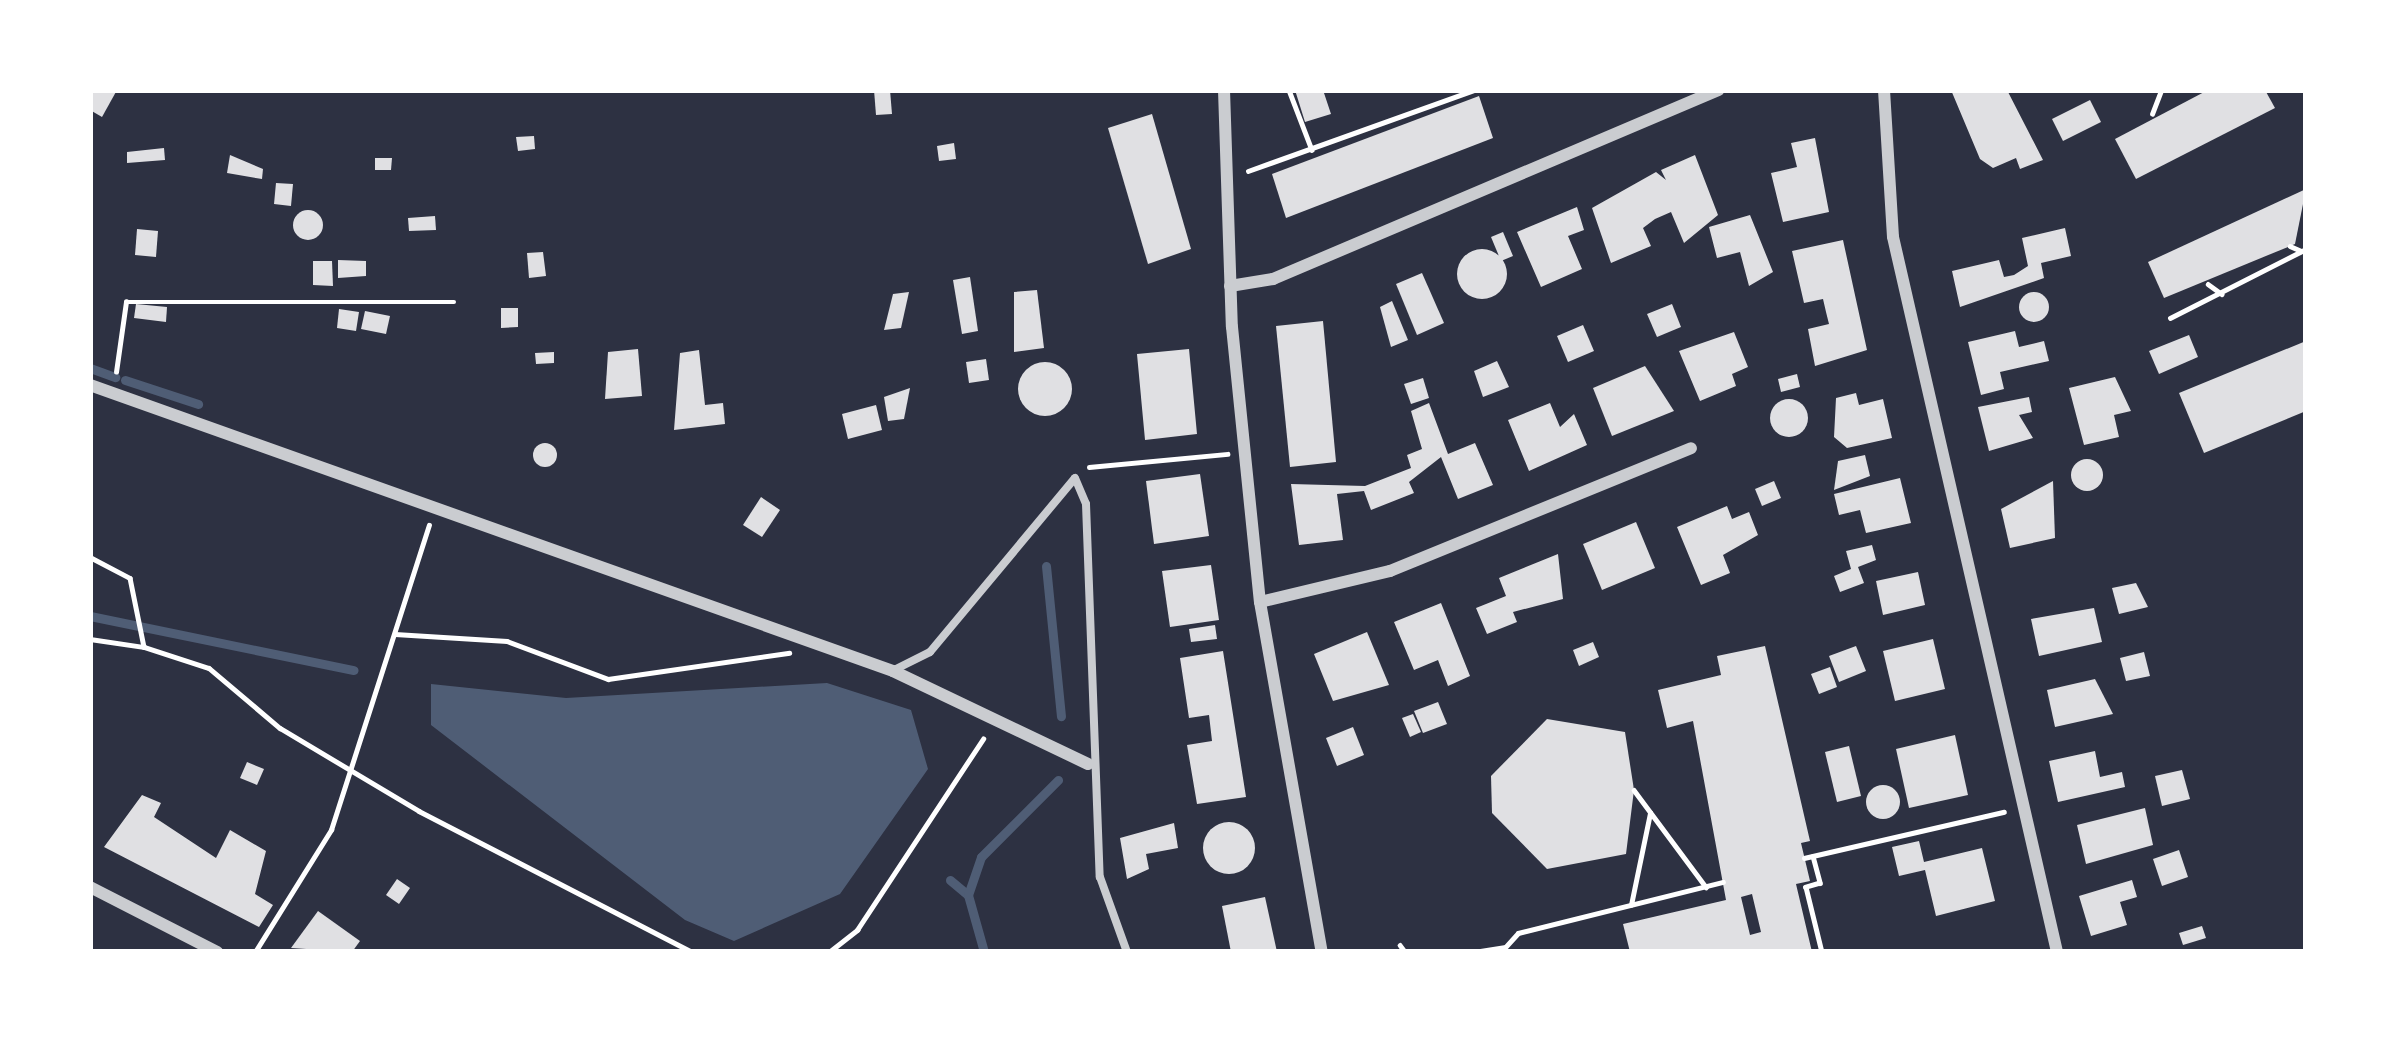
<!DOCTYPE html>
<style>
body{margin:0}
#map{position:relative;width:2396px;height:1042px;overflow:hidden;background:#2d3142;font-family:Poppins,sans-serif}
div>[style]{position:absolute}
.water>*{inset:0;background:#4f5d75}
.stream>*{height:9px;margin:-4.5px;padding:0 4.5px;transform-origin:4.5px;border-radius:4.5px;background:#4f5d75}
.building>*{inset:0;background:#e0e0e3}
.round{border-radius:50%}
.path>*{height:4.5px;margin:-2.25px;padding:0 2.25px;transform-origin:2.25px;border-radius:2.25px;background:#fff}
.service>*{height:8px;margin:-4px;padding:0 4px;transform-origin:4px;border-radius:4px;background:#caccd0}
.minor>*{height:12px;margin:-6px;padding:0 6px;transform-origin:6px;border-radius:6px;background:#caccd0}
span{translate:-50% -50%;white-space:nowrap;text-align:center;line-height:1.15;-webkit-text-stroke:12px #fff;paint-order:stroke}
.frame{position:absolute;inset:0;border:93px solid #fff;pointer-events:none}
</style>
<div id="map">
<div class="water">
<i style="clip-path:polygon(827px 683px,911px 710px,928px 769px,840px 894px,734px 941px,685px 920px,431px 725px,431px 684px,566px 698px)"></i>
</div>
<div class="stream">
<i style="left:90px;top:368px;width:27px;rotate:20deg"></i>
<i style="left:125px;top:380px;width:77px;rotate:18.2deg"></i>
<i style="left:1046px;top:566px;width:151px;rotate:84.3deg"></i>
<i style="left:90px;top:616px;width:269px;rotate:11.6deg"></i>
<i style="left:950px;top:880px;width:23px;rotate:40deg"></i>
<i style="left:968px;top:895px;width:59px;rotate:74.3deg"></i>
<i style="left:968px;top:895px;width:40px;rotate:-71.1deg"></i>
<i style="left:981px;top:857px;width:109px;rotate:-45deg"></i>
</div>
<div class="building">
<i style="clip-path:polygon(90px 90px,117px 90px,102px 117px,90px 110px)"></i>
<i style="clip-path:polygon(874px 90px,890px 90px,892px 114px,876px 115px)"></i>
<i style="clip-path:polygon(1295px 90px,1323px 90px,1331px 114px,1305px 122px)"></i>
<i style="clip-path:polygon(1951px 90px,2007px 90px,2043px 160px,2020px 169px,2016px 158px,1993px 168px,1980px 159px)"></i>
<i style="clip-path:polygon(2208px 90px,2265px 90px,2275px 108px,2136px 179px,2115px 139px)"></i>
<i style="clip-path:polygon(1479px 96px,1493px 138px,1286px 218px,1272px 174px)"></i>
<i style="clip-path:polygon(2090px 100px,2101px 122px,2063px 141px,2052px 119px)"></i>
<i style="clip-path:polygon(1152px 114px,1191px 249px,1148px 264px,1108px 128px)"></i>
<i style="clip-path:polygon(534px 136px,535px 149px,518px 151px,516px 137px)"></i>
<i style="clip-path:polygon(1815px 138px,1829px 212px,1783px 222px,1771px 173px,1797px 167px,1791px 143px)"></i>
<i style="clip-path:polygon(954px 143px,956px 159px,939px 161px,937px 146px)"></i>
<i style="clip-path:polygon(164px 148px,165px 160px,127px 163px,127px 152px)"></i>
<i style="clip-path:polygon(230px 155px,263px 169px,262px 179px,227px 173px)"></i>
<i style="clip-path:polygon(1695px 155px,1718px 215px,1684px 243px,1671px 212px,1655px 219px,1643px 228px,1651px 246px,1611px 263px,1592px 208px,1656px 172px,1666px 180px,1661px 170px)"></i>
<i style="clip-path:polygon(375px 158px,392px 158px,391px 170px,375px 170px)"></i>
<i style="clip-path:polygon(276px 183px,293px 184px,291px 206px,274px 204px)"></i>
<i style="clip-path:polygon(2306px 189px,2295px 244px,2164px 298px,2148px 262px)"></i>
<i style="clip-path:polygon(1577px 207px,1584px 230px,1568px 236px,1582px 269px,1541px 287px,1517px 232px)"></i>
<i class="round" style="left:293px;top:210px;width:30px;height:30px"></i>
<i style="clip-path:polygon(1750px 215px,1773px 272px,1749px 286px,1740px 252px,1717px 258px,1709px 227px)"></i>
<i style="clip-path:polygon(435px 216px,436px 230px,409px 231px,408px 218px)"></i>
<i style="clip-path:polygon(2065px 228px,2071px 256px,2041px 263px,2044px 278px,1960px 307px,1952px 271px,1999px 260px,2004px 277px,2014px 275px,2028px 266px,2022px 238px)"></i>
<i style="clip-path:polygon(137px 229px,158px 231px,156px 257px,135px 255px)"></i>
<i style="clip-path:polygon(1503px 232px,1513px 256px,1501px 261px,1491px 237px)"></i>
<i style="clip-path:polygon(1843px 240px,1867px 350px,1815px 366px,1808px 329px,1829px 324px,1826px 312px,1823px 299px,1804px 303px,1792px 251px)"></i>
<i class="round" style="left:1457px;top:249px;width:50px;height:50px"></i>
<i style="clip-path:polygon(543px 252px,546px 276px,529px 278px,527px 253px)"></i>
<i style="clip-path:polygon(338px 260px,366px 261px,366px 276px,338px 278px)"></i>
<i style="clip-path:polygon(313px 261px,332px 261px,333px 286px,313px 285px)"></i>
<i style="clip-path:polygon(1422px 273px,1444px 323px,1417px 335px,1396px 284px)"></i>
<i style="clip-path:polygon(970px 277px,978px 331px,962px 334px,953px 280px)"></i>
<i style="clip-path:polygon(1037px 290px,1044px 348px,1014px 352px,1014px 292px)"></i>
<i class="round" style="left:2019px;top:292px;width:30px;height:30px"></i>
<i style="clip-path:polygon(909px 292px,901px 328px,884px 330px,893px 294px)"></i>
<i style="clip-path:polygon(1392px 301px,1408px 340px,1391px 347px,1380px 307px)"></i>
<i style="clip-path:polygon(136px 304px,167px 307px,166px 322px,134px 318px)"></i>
<i style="clip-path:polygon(1672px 304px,1681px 327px,1657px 337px,1647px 314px)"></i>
<i style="clip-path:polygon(501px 308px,518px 308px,518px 327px,501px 328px)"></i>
<i style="clip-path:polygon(339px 309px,359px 312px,356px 331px,337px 328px)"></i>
<i style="clip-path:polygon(365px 311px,390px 316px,386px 334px,361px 329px)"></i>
<i style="clip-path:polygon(1323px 321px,1336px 462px,1290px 467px,1276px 326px)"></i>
<i style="clip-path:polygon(1583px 325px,1594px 351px,1568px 362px,1557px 336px)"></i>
<i style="clip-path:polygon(2015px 331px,2019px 347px,2044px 341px,2049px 361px,2000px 372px,2004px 389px,1981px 395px,1968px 342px)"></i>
<i style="clip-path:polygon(1734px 332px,1748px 367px,1732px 374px,1736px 386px,1700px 401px,1679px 351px)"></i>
<i style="clip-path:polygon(2189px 335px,2198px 357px,2159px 374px,2149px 351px)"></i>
<i style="clip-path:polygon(2306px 341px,2306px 411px,2204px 453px,2179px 393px)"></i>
<i style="clip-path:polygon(638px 349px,642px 396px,605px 399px,608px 352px)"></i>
<i style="clip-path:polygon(1189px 349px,1197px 434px,1145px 440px,1137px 354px)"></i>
<i style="clip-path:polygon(699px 350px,705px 405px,723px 403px,725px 424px,674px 430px,680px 353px)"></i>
<i style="clip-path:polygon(554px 352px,554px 363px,536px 364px,535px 353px)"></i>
<i style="clip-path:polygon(986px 359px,989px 380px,969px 383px,966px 362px)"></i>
<i style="clip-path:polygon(1497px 361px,1509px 387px,1483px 397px,1474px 371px)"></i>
<i class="round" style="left:1018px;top:362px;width:54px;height:54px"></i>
<i style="clip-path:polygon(1645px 366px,1674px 411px,1612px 436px,1593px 388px)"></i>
<i style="clip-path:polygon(1797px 374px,1800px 387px,1781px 392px,1778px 379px)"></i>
<i style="clip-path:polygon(2115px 377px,2131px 411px,2114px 415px,2119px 437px,2084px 445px,2069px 388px)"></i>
<i style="clip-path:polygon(1423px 378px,1429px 398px,1411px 404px,1404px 384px)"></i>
<i style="clip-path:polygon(910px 388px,904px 419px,888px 421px,884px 397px)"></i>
<i style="clip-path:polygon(1856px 393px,1859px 405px,1883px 399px,1892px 438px,1847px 448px,1834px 437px,1836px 398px)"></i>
<i style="clip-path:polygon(2029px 397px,2032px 412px,2019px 415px,2033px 438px,1989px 451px,1978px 407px)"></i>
<i class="round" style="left:1770px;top:399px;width:38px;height:38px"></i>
<i style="clip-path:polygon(1429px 403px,1448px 454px,1475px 443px,1493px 485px,1458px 499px,1441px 457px,1409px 482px,1414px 493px,1371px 510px,1364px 491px,1337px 494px,1343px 540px,1299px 545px,1291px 484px,1365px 486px,1411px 468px,1407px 455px,1422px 449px,1411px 411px)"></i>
<i style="clip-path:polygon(1550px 403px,1560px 427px,1574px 414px,1587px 445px,1529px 471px,1508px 420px)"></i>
<i style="clip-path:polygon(876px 405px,882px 430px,848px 439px,842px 414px)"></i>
<i class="round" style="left:533px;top:443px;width:24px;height:24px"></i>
<i style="clip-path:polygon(1865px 455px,1870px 476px,1834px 490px,1838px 461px)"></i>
<i class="round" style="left:2071px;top:459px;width:32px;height:32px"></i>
<i style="clip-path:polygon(1200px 474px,1209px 536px,1154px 544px,1146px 481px)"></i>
<i style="clip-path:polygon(1900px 478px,1911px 523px,1866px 533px,1860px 510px,1839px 515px,1834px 494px)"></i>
<i style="clip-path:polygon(1774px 481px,1781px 498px,1762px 506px,1755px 489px)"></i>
<i style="clip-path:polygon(2053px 481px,2055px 538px,2010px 548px,2001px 509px)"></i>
<i style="clip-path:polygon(761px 497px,780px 510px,762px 537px,743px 525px)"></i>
<i style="clip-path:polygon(1727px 506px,1732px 519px,1749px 512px,1758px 535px,1723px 555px,1730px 573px,1701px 585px,1677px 527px)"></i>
<i style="clip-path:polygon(1636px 522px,1655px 568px,1602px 590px,1583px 544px)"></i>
<i style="clip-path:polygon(1872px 545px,1876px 560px,1858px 567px,1864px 583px,1840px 592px,1834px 576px,1851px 569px,1846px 551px)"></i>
<i style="clip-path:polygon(1558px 554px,1563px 599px,1513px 612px,1517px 622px,1487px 634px,1476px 608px,1506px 596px,1499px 578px)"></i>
<i style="clip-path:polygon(1211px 565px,1219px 620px,1170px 627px,1162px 571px)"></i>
<i style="clip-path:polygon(1918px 572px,1925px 605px,1883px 615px,1876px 581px)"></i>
<i style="clip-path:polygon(2136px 583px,2148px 607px,2119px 614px,2112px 588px)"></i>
<i style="clip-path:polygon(1441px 603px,1470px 676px,1448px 686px,1438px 660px,1414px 670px,1394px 622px)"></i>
<i style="clip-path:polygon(2094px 608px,2102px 642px,2039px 656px,2031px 619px)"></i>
<i style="clip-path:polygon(1215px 625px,1217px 639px,1191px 642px,1189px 629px)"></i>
<i style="clip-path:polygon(1367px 632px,1389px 685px,1333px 701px,1314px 654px)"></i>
<i style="clip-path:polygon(1933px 639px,1945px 689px,1895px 701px,1883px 651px)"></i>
<i style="clip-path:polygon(1593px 642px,1599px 657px,1579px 666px,1573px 650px)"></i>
<i style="clip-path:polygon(evenodd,1765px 646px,1810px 841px,1801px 843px,1810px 881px,1796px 884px,1812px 952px,1630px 952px,1623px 924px,1726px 900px,1693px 721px,1667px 728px,1658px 690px,1721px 675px,1717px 656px,1765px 646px,1752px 894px,1761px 932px,1750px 935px,1741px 897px,1752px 894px)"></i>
<i style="clip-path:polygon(1856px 646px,1866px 671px,1839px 682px,1829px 656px)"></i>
<i style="clip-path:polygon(1223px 651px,1246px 797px,1197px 804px,1187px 745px,1212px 741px,1209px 715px,1189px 718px,1180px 658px)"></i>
<i style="clip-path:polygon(2144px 652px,2150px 676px,2126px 681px,2120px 658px)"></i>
<i style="clip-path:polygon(1830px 667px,1837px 687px,1819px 694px,1811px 674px)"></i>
<i style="clip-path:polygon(2095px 679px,2113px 714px,2055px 727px,2047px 690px)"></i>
<i style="clip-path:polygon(1438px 702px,1447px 724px,1423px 733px,1414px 711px)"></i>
<i style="clip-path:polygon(1413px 714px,1421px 732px,1410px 737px,1402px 718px)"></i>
<i style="clip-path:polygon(1547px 719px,1625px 732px,1634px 790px,1626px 854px,1547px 869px,1492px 813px,1491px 776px)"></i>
<i style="clip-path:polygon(1353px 727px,1364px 755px,1337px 766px,1326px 738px)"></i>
<i style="clip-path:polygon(1955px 735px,1968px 795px,1909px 808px,1896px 749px)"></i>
<i style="clip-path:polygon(1849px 746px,1861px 796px,1837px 802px,1825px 752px)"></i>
<i style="clip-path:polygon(2095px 751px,2100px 777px,2122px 772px,2125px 787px,2058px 802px,2049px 761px)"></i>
<i style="clip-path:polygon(247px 762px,264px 769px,257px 785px,240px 778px)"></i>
<i style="clip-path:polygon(2182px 770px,2190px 799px,2162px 806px,2155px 776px)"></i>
<i class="round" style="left:1866px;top:785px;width:34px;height:34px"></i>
<i style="clip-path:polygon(142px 795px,161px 803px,154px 817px,216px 858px,230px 830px,266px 851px,255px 894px,273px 905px,259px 927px,104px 847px)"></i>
<i style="clip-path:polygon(2145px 808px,2153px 845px,2086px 864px,2077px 825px)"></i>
<i class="round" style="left:1203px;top:822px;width:52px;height:52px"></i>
<i style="clip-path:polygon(1174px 823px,1178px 848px,1146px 854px,1149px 869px,1127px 879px,1120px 838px)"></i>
<i style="clip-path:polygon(1919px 841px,1924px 862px,1982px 848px,1995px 901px,1936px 916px,1925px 870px,1899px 876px,1892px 847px)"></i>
<i style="clip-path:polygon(2179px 850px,2188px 877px,2162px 886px,2153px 859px)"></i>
<i style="clip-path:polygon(397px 879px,410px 888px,399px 904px,386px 895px)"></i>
<i style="clip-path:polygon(2132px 880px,2137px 897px,2120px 902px,2127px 925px,2091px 936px,2079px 896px)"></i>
<i style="clip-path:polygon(1265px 897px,1277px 952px,1231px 952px,1222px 906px)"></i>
<i style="clip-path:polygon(318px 911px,360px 941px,352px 952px,291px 948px)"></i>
<i style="clip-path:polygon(2202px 926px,2206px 938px,2183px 945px,2179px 933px)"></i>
</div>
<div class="path">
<i style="left:1289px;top:90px;width:64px;rotate:69deg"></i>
<i style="left:2152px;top:114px;width:26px;rotate:-69deg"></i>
<i style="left:1248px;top:171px;width:240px;rotate:-19.7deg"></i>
<i style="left:2290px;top:246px;width:12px;rotate:24deg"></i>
<i style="left:2208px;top:284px;width:17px;rotate:36deg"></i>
<i style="left:2170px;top:318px;width:153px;rotate:-26.9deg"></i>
<i style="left:116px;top:372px;width:71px;rotate:-81.9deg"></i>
<i style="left:126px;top:302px;width:328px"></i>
<i style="left:1089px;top:467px;width:139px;rotate:-5.4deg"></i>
<i style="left:90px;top:557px;width:45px;rotate:27.7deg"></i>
<i style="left:130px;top:578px;width:70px;rotate:78.5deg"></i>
<i style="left:144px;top:647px;width:68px;rotate:17.9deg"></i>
<i style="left:209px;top:668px;width:93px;rotate:40.2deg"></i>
<i style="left:280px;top:728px;width:162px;rotate:30.8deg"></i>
<i style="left:419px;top:811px;width:307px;rotate:27.3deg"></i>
<i style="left:395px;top:634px;width:112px;rotate:3.6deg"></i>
<i style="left:507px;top:641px;width:108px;rotate:20.6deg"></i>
<i style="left:608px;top:679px;width:183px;rotate:-8.2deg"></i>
<i style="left:90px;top:639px;width:55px;rotate:8.4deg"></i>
<i style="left:1634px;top:790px;width:121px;rotate:53.4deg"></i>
<i style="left:1813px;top:856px;width:28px;rotate:75deg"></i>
<i style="left:1820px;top:883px;width:15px;rotate:164deg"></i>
<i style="left:1806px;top:887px;width:67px;rotate:76.2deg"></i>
<i style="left:1804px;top:858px;width:205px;rotate:-13deg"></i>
<i style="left:1631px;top:905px;width:94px;rotate:-78.3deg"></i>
<i style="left:1400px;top:945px;width:9px;rotate:54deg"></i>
<i style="left:255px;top:952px;width:144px;rotate:-58.1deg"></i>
<i style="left:331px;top:830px;width:320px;rotate:-72.2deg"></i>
<i style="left:829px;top:952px;width:36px;rotate:-38deg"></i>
<i style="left:857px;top:930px;width:229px;rotate:-56.6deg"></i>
<i style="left:1474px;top:952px;width:30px;rotate:-9deg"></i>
<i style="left:1501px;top:952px;width:25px;rotate:-48deg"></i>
<i style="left:1518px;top:933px;width:211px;rotate:-14deg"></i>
</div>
<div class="service">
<i style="left:894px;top:670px;width:40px;rotate:-26.6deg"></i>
<i style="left:930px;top:652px;width:226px;rotate:-50.2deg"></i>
<i style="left:1075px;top:478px;width:28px;rotate:67deg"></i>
<i style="left:1086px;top:504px;width:373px;rotate:87.9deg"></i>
<i style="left:1100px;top:877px;width:80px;rotate:70.2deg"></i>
</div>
<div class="minor">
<i style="left:1224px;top:90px;width:237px;rotate:88.1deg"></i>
<i style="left:1232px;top:327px;width:276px;rotate:84.2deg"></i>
<i style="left:1260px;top:602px;width:355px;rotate:80deg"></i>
<i style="left:1884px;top:90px;width:147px;rotate:86.5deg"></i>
<i style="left:1893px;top:237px;width:734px;rotate:77.08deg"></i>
<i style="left:1230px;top:286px;width:44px;rotate:-9.2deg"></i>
<i style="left:1273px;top:279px;width:484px;rotate:-23deg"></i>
<i style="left:90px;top:385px;width:852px;rotate:19.6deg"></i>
<i style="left:893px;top:671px;width:216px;rotate:25.5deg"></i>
<i style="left:1260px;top:602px;width:134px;rotate:-13.4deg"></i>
<i style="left:1390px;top:571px;width:325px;rotate:-22.2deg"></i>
<i style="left:90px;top:887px;width:143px;rotate:27.1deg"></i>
</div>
<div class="frame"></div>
</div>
